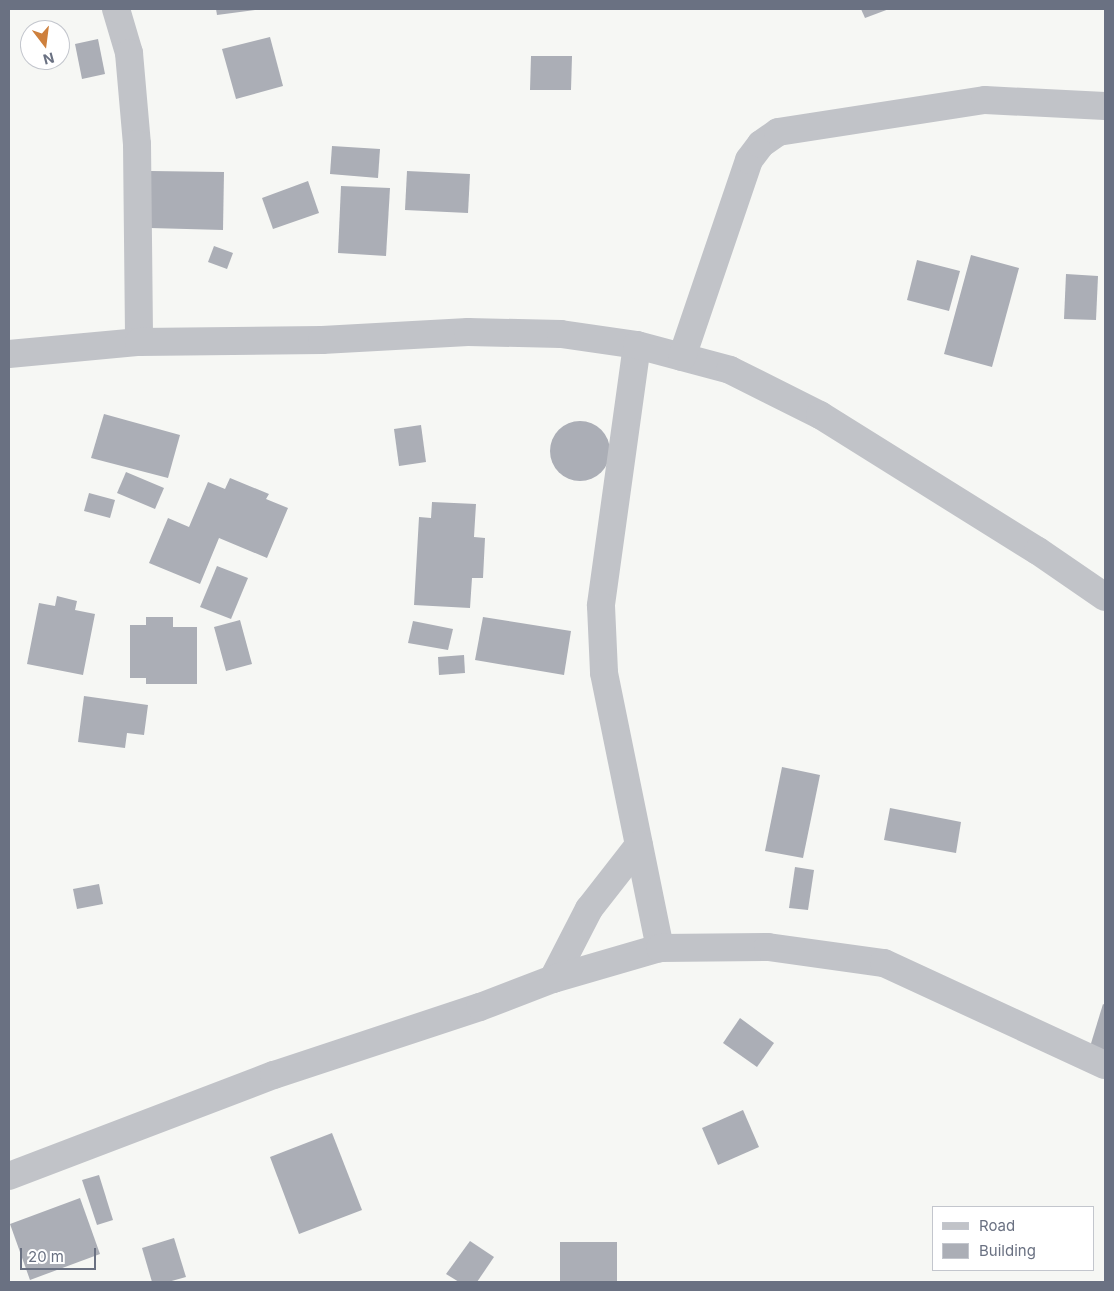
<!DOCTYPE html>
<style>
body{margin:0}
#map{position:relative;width:1114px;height:1291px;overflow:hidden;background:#f6f7f4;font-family:Inter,sans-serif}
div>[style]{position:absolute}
.building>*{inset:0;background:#abaeb6}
.round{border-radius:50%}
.minor>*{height:28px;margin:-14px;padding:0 14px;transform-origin:14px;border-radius:14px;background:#c1c3c8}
span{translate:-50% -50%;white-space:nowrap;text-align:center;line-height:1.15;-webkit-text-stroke:5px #fff;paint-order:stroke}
.frame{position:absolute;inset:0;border:10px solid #6a7182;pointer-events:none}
.legend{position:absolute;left:932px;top:1206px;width:162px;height:65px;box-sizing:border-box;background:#fff;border:1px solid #c3c6cd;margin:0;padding:6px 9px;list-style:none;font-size:15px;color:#6a7182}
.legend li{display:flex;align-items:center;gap:10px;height:25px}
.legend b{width:25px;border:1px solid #c3c6cd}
.north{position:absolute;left:20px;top:20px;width:50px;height:50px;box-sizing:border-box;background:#fff;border:1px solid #c3c6cd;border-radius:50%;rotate:165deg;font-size:14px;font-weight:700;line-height:20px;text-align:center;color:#6a7182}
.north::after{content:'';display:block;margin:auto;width:18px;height:22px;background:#ce803d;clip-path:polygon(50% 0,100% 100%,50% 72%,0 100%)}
.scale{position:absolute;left:20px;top:1248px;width:76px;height:22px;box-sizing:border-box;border:2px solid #6a7182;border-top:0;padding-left:6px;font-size:15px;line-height:18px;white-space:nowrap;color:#6a7182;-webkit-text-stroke:4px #fff;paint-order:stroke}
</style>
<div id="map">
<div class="building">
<i style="clip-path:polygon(216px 9px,255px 9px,255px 10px,217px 15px)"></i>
<i style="clip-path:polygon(861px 9px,889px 9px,865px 18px)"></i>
<i style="clip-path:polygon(270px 37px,283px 86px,236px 99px,222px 49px)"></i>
<i style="clip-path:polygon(98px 39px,105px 74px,82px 79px,75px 44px)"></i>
<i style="clip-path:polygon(531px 56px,572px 56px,571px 90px,530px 90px)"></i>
<i style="clip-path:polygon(332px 146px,380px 149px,378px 178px,330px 174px)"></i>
<i style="clip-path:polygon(151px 171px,224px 172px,223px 230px,150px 228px)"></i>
<i style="clip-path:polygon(407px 171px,470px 174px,468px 213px,405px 210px)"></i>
<i style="clip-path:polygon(308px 181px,319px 213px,273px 229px,262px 198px)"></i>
<i style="clip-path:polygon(341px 186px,390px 188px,386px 256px,338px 253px)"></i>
<i style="clip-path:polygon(214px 246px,233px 253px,227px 269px,208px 262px)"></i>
<i style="clip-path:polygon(971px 255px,1019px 268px,992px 367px,944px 354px)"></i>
<i style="clip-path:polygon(917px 260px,960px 271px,949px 311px,907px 300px)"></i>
<i style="clip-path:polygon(1066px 274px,1098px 276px,1096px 320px,1064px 319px)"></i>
<i style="clip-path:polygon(104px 414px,180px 435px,168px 478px,91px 458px)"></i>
<i class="round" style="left:550px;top:421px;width:60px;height:60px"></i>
<i style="clip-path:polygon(421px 425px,426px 462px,399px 466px,394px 429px)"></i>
<i style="clip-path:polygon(126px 472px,164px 488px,155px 509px,117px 493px)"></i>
<i style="clip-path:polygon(230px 478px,269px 494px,266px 499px,288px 508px,267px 558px,219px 538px,200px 584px,149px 563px,168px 518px,189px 527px,208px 482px,225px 489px)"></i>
<i style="clip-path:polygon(89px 493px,115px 500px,110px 518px,84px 511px)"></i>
<i style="clip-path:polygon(432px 502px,476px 504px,474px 537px,485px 538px,483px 578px,472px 578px,470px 608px,414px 605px,419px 517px,431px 518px)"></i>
<i style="clip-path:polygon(217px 566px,248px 578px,231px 619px,200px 607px)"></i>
<i style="clip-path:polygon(57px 596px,77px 601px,75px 610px,95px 614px,83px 675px,27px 664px,39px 603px,55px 606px)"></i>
<i style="clip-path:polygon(146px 617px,173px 617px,173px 627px,197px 627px,197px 684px,146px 684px,146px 678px,130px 678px,130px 625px,146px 625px)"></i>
<i style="clip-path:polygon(483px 617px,571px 631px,564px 675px,475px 660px)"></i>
<i style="clip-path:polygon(240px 620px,252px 664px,226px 671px,214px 627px)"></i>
<i style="clip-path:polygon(413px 621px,453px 629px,448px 650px,408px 643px)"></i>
<i style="clip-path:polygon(464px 655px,465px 673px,439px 675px,438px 657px)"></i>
<i style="clip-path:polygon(84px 696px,148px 705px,144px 735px,127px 733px,125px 748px,78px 742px)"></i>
<i style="clip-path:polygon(782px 767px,820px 775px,803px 858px,765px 851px)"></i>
<i style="clip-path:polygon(890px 808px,961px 822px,956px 853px,884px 840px)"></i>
<i style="clip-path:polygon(795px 867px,814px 870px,808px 910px,789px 908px)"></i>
<i style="clip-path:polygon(99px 884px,103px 904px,77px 909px,73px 889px)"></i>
<i style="clip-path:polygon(1103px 1004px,1105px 1005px,1105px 1054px,1089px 1050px)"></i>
<i style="clip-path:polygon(740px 1018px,774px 1043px,757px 1067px,723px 1043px)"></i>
<i style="clip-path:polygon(743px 1110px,759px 1147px,718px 1165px,702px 1128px)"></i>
<i style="clip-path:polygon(332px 1133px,362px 1210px,299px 1234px,270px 1157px)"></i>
<i style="clip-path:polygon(99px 1175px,113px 1220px,97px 1225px,82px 1180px)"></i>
<i style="clip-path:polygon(80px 1198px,100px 1254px,30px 1280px,10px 1224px)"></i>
<i style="clip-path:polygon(174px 1238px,186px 1277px,168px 1282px,152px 1282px,142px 1248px)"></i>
<i style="clip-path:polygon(470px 1241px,494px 1257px,477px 1282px,459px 1282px,446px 1274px)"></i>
<i style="clip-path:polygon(560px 1242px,617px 1242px,617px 1282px,560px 1282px)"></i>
</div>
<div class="minor">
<i style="left:116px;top:9px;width:46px;rotate:73.5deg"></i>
<i style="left:129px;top:53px;width:91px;rotate:85deg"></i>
<i style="left:137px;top:144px;width:198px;rotate:89.4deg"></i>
<i style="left:637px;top:345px;width:263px;rotate:97.9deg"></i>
<i style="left:601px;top:606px;width:67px;rotate:87.4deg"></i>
<i style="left:604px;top:673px;width:281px;rotate:78.5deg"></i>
<i style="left:9px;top:354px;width:131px;rotate:-5.3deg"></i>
<i style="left:139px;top:342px;width:183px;rotate:-0.6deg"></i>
<i style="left:322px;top:340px;width:146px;rotate:-3.1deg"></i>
<i style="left:468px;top:332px;width:93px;rotate:1.2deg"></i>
<i style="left:561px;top:334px;width:77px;rotate:8.2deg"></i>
<i style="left:637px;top:345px;width:96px;rotate:15deg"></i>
<i style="left:730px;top:370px;width:101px;rotate:26.6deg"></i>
<i style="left:820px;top:415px;width:257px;rotate:32deg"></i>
<i style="left:1038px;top:551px;width:81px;rotate:34.5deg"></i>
<i style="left:682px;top:357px;width:208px;rotate:-71.2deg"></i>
<i style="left:749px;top:160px;width:20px;rotate:-53deg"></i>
<i style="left:761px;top:144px;width:21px;rotate:-35deg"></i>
<i style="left:778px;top:132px;width:209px;rotate:-8.8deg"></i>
<i style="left:985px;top:100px;width:120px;rotate:2.9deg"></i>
<i style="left:553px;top:979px;width:79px;rotate:-62.8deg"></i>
<i style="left:589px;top:909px;width:81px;rotate:-52deg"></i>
<i style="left:9px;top:1176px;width:284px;rotate:-20.9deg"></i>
<i style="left:274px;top:1075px;width:217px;rotate:-18.3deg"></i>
<i style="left:480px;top:1007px;width:78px;rotate:-21deg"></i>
<i style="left:553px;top:979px;width:111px;rotate:-16.2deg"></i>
<i style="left:660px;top:948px;width:108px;rotate:-0.5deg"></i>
<i style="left:768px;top:947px;width:117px;rotate:7.9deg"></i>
<i style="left:884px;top:963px;width:243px;rotate:24.8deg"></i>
</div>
<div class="frame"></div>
<ul class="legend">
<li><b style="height:6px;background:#c1c3c8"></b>Road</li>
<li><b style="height:14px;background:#abaeb6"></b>Building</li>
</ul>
<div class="north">N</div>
<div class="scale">20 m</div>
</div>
